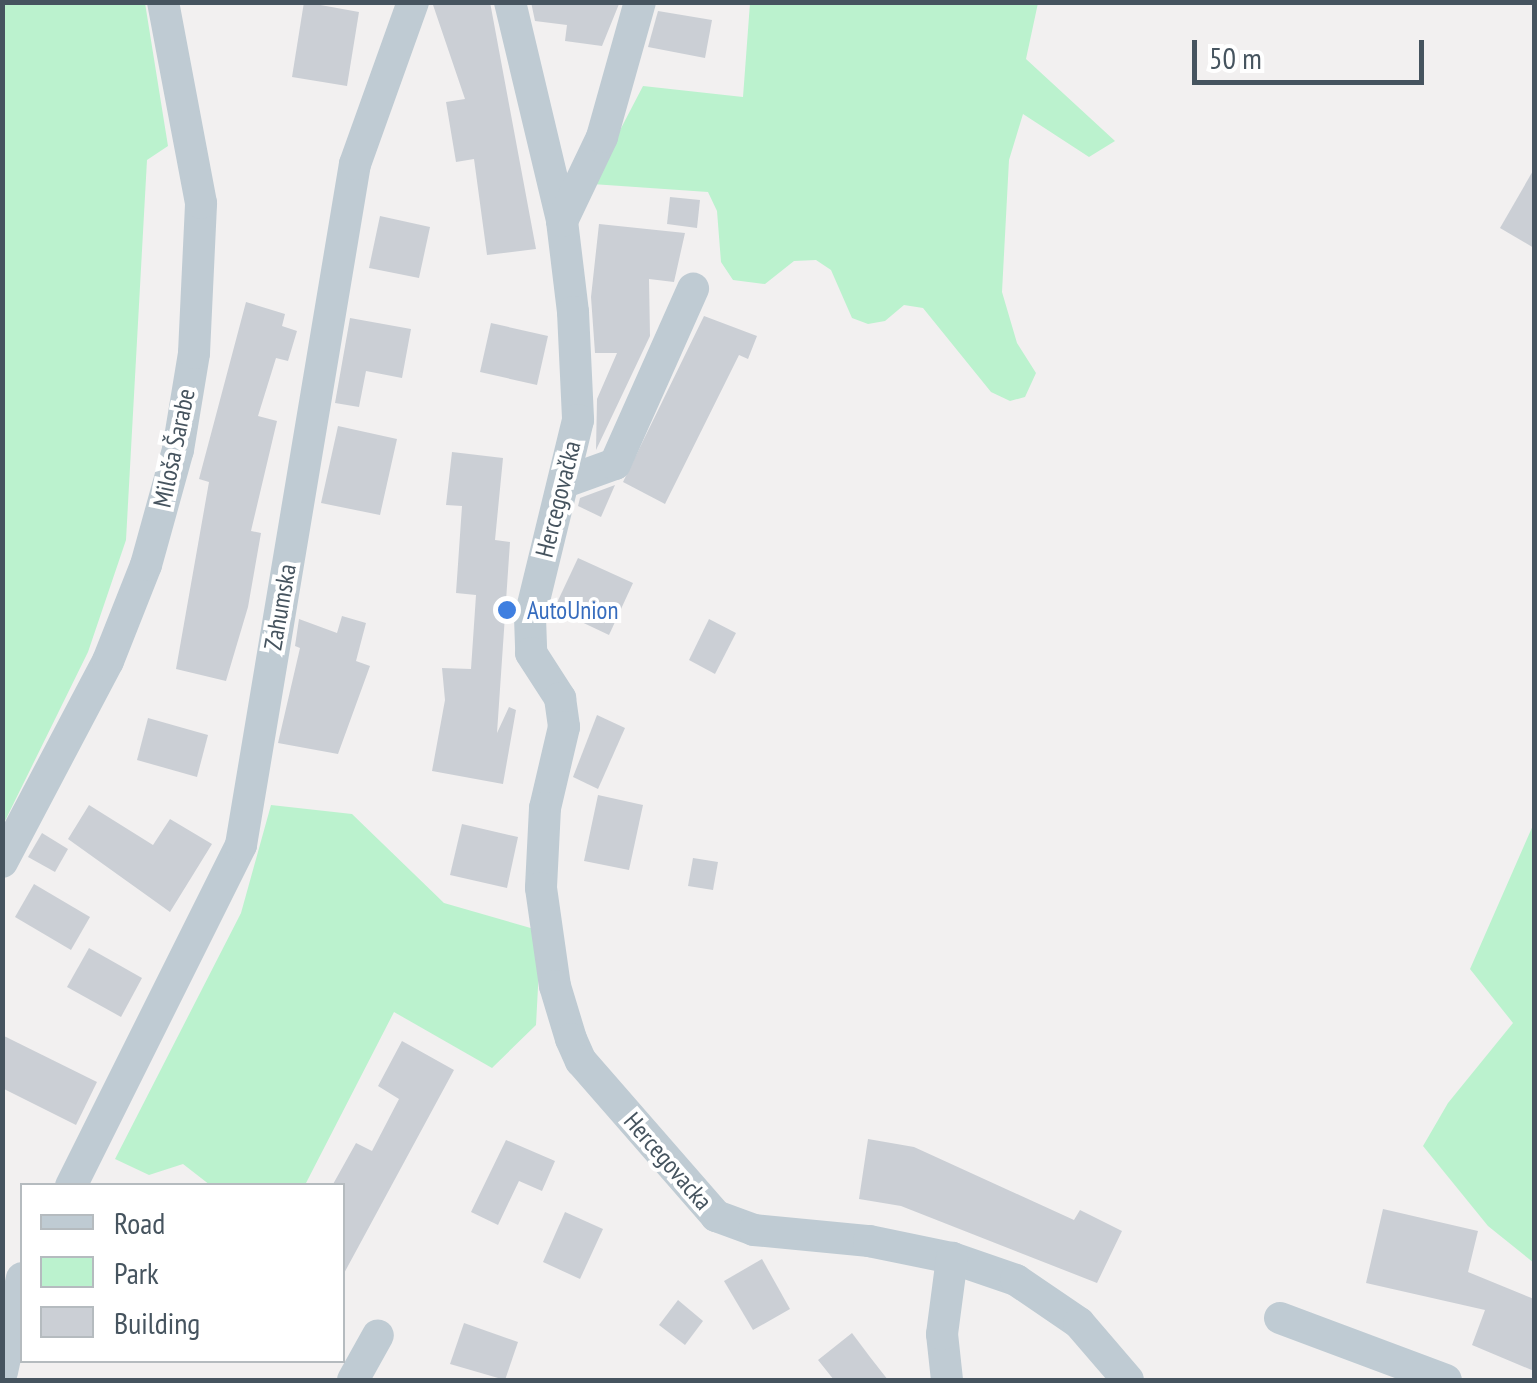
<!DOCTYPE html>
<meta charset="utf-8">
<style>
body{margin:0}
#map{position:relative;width:1537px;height:1383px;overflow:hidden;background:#f2f0f0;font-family:"PT Sans Narrow",sans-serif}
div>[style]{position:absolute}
.green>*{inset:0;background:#bbf2ce}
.building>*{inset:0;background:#cbcfd5}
.minor>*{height:32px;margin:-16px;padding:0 16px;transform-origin:16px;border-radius:16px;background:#bfcbd3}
.dots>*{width:28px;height:28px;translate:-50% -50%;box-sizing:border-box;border:5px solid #fff;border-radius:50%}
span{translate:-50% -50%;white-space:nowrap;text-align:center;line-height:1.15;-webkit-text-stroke:8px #fff;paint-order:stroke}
.street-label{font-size:25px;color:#46545f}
.shop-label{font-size:25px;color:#366cbe}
.left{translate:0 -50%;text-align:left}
.frame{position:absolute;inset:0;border:5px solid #46545f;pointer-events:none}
.legend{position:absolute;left:20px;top:1183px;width:325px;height:180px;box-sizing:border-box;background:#fff;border:2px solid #b5bbbf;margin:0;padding:12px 18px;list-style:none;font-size:30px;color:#46545f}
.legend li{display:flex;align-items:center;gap:20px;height:50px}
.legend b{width:50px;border:2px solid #b5bbbf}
.scale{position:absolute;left:1192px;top:40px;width:232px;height:45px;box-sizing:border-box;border:5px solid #46545f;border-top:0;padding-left:12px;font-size:30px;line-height:35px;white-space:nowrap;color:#46545f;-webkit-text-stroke:8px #fff;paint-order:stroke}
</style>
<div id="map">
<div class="green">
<div style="clip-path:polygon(3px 2px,145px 3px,168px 146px,147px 160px,126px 540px,88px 652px,3px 825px)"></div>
<div style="clip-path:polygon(750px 3px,1038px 3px,1026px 59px,1115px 141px,1089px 157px,1023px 114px,1009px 160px,1002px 292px,1017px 343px,1036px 373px,1025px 397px,1010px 401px,991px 392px,923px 308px,904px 305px,885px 321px,868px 324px,852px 318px,831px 270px,816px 260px,794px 261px,765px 284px,733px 280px,721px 262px,717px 211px,708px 192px,592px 184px,643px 86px,743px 97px)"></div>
<div style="clip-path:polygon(271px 805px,352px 814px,444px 903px,541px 931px,536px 1025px,492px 1068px,394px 1012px,305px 1185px,210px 1185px,183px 1164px,149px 1175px,115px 1159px,241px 913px)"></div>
<div style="clip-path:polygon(1534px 823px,1534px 1263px,1488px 1226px,1423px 1146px,1448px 1103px,1513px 1023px,1470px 969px)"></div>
</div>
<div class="building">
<div style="clip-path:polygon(304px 2px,359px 12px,347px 86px,292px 77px)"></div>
<div style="clip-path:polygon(432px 2px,490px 2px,536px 249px,487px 255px,474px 159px,456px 162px,446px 102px,465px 99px)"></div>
<div style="clip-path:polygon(531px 2px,613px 2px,619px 4px,602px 46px,565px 41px,567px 25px,535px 21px)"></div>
<div style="clip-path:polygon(658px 11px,712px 20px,705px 58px,648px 47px)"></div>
<div style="clip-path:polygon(1534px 169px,1534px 248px,1500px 228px)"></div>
<div style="clip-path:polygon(670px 197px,700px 200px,697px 228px,667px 224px)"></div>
<div style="clip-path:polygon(380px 216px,430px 227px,419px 278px,369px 268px)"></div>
<div style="clip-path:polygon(599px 224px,685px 233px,674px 282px,649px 279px,650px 336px,596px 450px,597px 399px,617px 353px,595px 353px,591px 297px)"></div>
<div style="clip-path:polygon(246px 302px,285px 314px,282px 326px,297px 331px,288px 361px,276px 358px,258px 416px,277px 421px,251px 531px,261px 533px,248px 607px,226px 681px,176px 669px,209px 482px,199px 479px)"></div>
<div style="clip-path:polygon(704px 316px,757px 336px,748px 359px,739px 355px,665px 504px,623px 482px)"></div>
<div style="clip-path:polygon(350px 318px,411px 329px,402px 378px,366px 371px,359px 407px,335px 403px)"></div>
<div style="clip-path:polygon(491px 323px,548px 336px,537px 385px,480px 372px)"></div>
<div style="clip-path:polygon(338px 426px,397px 439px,380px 515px,321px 503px)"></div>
<div style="clip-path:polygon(452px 452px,503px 458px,495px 540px,510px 542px,497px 733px,509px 707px,516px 710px,503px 784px,432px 771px,445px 700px,442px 668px,471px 669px,476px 595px,456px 593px,462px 506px,446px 505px)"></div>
<div style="clip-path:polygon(615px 485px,601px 517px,578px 506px,580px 498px)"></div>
<div style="clip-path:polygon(578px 558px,633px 583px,609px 635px,554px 609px)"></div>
<div style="clip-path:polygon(342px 616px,366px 623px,356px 661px,370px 666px,338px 754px,278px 743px,300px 648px,295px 646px,299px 619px,337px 633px)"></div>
<div style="clip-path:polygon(709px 619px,736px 633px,715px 674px,689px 660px)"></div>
<div style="clip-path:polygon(597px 715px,625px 728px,598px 789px,573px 777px)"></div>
<div style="clip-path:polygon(148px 718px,208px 735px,197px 777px,137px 760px)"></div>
<div style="clip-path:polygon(598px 795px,643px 805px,629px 870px,584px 861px)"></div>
<div style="clip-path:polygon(89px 805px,153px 845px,170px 819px,212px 844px,170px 912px,68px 839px)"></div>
<div style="clip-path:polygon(462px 824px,518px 837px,507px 888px,450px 875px)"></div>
<div style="clip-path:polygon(42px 833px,68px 849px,55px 872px,28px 857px)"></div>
<div style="clip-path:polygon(693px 858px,718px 862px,713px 890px,688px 886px)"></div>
<div style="clip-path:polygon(34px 884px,90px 917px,71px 950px,15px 917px)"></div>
<div style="clip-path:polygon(89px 948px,142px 978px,121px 1017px,67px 987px)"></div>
<div style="clip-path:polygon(2px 1035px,97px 1082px,76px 1125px,2px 1088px)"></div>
<div style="clip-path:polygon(402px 1041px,454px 1070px,342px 1277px,342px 1186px,332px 1186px,356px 1143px,372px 1151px,399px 1099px,378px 1086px)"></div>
<div style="clip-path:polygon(868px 1139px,914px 1147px,1074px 1220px,1080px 1210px,1122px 1231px,1097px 1283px,901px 1206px,859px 1199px)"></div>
<div style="clip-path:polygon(506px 1140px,555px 1161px,542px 1191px,519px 1181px,498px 1225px,471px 1212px)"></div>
<div style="clip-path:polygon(1383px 1209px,1478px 1231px,1468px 1272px,1534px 1299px,1534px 1371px,1472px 1345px,1485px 1310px,1366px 1283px)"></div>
<div style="clip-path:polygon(565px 1212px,603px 1229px,580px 1279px,543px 1262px)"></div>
<div style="clip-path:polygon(762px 1259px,790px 1309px,753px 1330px,724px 1281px)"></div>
<div style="clip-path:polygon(678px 1300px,703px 1321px,685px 1345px,659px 1325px)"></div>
<div style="clip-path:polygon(464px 1323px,518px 1342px,505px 1380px,450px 1364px)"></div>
<div style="clip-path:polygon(852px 1333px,870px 1357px,888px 1380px,834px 1380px,818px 1360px)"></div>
</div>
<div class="minor">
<div style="left:510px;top:2px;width:225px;rotate:76.6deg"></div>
<div style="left:562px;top:221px;width:92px;rotate:83.1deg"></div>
<div style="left:573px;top:312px;width:108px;rotate:87.3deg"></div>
<div style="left:578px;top:420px;width:203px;rotate:103.7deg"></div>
<div style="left:530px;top:617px;width:36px;rotate:88deg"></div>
<div style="left:531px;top:653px;width:54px;rotate:57.2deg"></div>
<div style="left:560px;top:698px;width:29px;rotate:82deg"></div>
<div style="left:564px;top:727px;width:83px;rotate:103.2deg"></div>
<div style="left:545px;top:808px;width:80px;rotate:92.9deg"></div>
<div style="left:541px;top:888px;width:99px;rotate:81.9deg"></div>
<div style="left:555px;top:986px;width:55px;rotate:73.2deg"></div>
<div style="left:571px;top:1039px;width:24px;rotate:66deg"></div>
<div style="left:581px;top:1061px;width:206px;rotate:48.9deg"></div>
<div style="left:716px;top:1216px;width:40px;rotate:20.2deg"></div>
<div style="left:754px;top:1230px;width:116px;rotate:5.5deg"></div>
<div style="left:869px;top:1241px;width:85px;rotate:11.6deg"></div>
<div style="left:952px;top:1258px;width:68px;rotate:19deg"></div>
<div style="left:1016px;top:1280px;width:76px;rotate:34.3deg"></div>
<div style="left:1079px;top:1323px;width:75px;rotate:49.3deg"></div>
<div style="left:562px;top:221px;width:93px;rotate:-64.5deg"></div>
<div style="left:602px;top:137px;width:140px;rotate:-74.3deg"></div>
<div style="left:565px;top:482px;width:53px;rotate:-19.8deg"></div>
<div style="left:615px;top:464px;width:192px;rotate:-66deg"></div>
<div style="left:2px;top:862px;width:227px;rotate:-62.2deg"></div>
<div style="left:108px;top:661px;width:103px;rotate:-68.4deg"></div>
<div style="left:146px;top:565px;width:119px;rotate:-74.5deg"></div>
<div style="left:178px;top:450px;width:98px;rotate:-80.6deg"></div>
<div style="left:194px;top:353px;width:150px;rotate:-87.3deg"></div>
<div style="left:201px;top:203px;width:205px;rotate:-100.7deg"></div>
<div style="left:71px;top:1186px;width:381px;rotate:-63.5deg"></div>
<div style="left:241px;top:845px;width:690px;rotate:-80.5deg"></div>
<div style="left:355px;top:164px;width:172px;rotate:-70.3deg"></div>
<div style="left:1280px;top:1318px;width:177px;rotate:20.5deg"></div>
<div style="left:2px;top:1372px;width:96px;rotate:-78deg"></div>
<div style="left:353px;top:1380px;width:51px;rotate:-60.9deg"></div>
<div style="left:947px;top:1380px;width:46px;rotate:-96.2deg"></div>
<div style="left:942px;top:1334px;width:77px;rotate:-82.5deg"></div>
</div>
<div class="dots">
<div style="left:507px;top:610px;background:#3f7fe0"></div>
</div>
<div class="street-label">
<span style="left:174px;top:448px;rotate:-78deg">Miloša Šarabe</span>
<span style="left:558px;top:499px;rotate:-76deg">Hercegovačka</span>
<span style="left:280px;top:607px;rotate:-80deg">Zahumska</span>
<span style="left:668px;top:1161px;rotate:49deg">Hercegovacka</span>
</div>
<div class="shop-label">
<span class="left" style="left:527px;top:610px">AutoUnion</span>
</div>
<div class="frame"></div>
<ul class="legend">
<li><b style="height:12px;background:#bfcbd3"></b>Road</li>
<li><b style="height:28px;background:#bbf2ce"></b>Park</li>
<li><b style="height:28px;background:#cbcfd5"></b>Building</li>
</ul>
<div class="scale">50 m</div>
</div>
